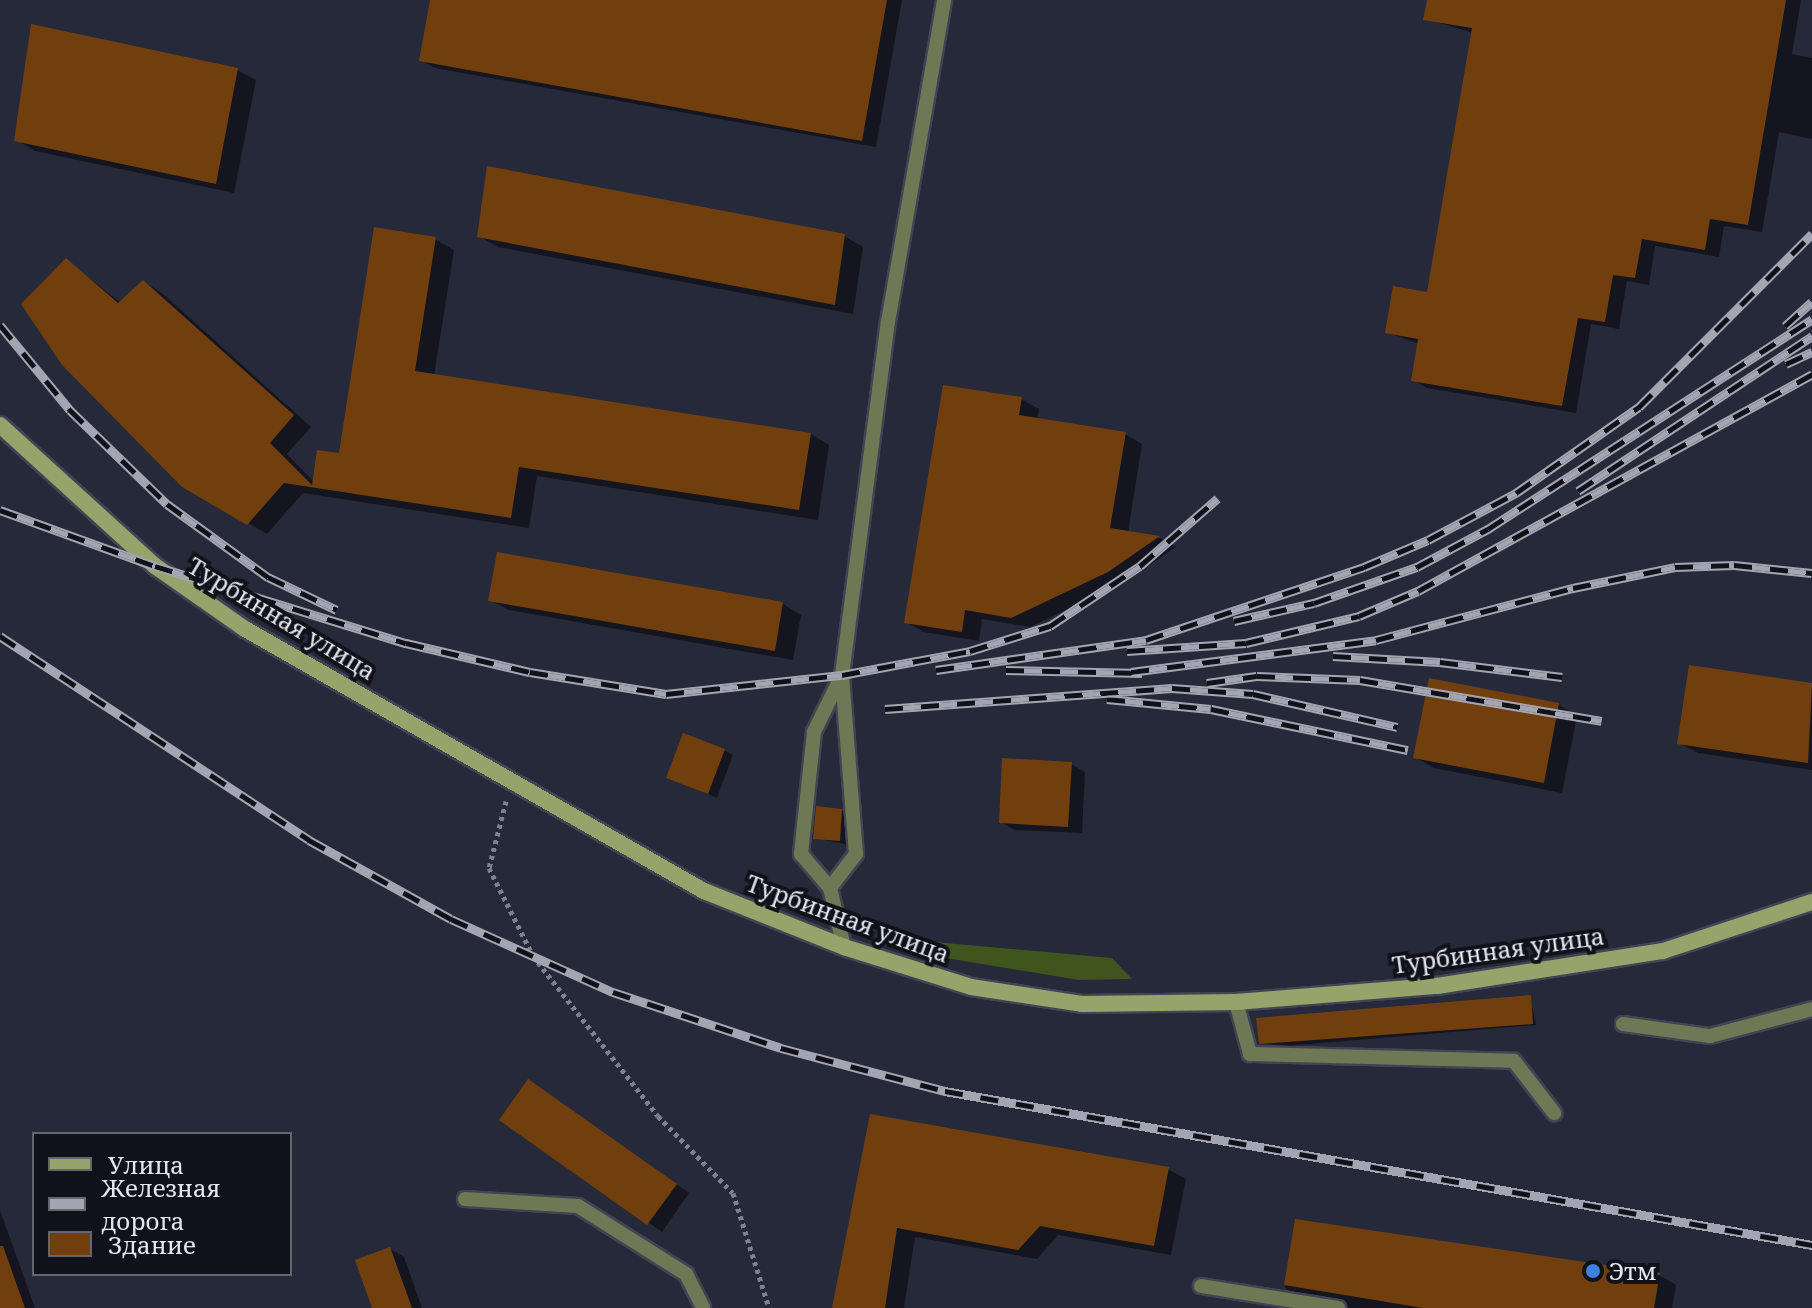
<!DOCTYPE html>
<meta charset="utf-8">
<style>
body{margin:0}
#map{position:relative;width:1812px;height:1308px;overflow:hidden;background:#262939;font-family:"Noto Serif",serif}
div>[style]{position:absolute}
.green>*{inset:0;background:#40541e}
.shadow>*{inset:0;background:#0007}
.building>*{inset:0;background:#713f0e}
.path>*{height:5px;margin-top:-2.5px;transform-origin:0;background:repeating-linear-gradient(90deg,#7e818e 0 4px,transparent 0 8px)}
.roads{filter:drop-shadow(2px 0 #414453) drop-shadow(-2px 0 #414453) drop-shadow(0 2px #414453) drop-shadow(0 -2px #414453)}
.lane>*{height:14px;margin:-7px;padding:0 7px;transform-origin:7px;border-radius:7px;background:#6f7855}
.secondary>*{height:16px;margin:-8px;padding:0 8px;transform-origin:8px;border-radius:8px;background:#96a46c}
.rail>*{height:9px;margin-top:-4.5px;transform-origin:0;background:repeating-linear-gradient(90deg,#111219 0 18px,#a3a6b2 0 36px);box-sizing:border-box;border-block:2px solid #a3a6b2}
.dots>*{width:22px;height:22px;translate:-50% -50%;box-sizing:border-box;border:4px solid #111219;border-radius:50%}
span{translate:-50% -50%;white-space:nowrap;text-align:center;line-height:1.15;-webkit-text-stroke:8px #111219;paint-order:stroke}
.street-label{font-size:24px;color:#e4e7f1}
.poi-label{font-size:24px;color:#e4e7f1}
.left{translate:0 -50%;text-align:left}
.legend{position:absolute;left:32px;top:1132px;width:260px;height:144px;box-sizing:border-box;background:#111219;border:2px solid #65676f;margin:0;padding:10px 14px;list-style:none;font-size:24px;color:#e4e7f1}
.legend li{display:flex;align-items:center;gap:16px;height:40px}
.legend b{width:40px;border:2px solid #65676f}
</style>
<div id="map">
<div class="green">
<div style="clip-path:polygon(923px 941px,1112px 958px,1132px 979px,1079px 980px,940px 957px)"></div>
</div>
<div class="shadow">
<div style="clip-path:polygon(432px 0,902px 0,876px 147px,435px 68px,421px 60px)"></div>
<div style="clip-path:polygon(1429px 0,1801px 0,1792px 54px,1812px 58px,1812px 139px,1779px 132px,1762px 232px,1724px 226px,1719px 257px,1655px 246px,1649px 285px,1627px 281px,1619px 329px,1591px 324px,1576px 413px,1427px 388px,1413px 380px,1419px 344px,1387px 332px,1429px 294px,1473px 33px,1426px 19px)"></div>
<div style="clip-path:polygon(237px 70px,256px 80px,234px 193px,35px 151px,17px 140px)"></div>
<div style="clip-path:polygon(479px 236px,844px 236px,863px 247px,853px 314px,498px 247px)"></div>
<div style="clip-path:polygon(435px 239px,454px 250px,434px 376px,811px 434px,829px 445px,818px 520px,537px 476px,529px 528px,303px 493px,267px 534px,183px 485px,66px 260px,121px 303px,144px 282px,162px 293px,311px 427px,287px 454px,314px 482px,341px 455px)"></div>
<div style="clip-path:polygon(1021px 399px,1039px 409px,1037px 420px,1125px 434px,1142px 444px,1128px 533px,1160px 538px,1176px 547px,1126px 581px,1030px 627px,982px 619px,979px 641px,924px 632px,906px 622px)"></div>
<div style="clip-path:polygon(498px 554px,783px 604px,801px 615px,793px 660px,509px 610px,490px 600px)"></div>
<div style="clip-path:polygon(1690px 667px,1812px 685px,1812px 770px,1698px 753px,1679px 743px)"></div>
<div style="clip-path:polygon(1430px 680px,1559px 705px,1577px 716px,1562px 793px,1434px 768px,1415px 757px)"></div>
<div style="clip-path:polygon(724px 750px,733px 755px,717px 798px,669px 777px)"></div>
<div style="clip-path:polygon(1071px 764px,1085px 772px,1082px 833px,1015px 830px,1001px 822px)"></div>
<div style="clip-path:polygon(842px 811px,851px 816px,849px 845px,815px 838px)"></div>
<div style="clip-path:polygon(1530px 997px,1536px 1025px,1286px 1046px,1260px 1043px)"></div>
<div style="clip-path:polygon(529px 1081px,689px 1193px,662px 1232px,502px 1120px)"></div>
<div style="clip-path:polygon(871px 1116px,1168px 1169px,1186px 1179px,1171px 1255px,1058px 1235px,1037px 1259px,915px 1237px,904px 1308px,835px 1308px)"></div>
<div style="clip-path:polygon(0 1210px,35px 1308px,0 1308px)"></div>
<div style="clip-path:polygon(1296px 1221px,1659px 1275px,1676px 1285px,1672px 1308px,1349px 1308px,1303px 1298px,1285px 1288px)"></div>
<div style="clip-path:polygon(390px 1249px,404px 1257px,422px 1308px,375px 1308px)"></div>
</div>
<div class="building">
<div style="clip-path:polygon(430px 0,887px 0,862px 141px,419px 61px)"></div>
<div style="clip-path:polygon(1427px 0,1786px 0,1748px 225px,1710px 219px,1705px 250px,1642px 239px,1635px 278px,1613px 275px,1605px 322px,1578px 318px,1562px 406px,1411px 381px,1418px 339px,1385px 333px,1393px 286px,1427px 292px,1472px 28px,1423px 20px)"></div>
<div style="clip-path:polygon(31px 24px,238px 68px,216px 184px,14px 141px)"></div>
<div style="clip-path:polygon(487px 166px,845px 234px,835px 305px,477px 237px)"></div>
<div style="clip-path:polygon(374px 227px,436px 237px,415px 371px,811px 433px,799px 510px,519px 467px,511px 518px,284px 483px,247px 525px,182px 487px,62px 365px,21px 304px,66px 258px,118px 303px,143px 280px,294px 415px,270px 443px,312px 485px,317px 450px,339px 453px)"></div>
<div style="clip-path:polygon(943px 385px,1022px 397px,1019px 415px,1126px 432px,1110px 528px,1160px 536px,1108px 572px,1011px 618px,965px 610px,962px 632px,904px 623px)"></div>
<div style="clip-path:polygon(497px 552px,783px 602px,775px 651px,488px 601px)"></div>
<div style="clip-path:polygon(1689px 665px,1812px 683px,1808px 763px,1677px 744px)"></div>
<div style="clip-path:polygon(1429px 678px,1559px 703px,1544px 783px,1413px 758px)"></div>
<div style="clip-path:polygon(683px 733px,725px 749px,708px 794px,666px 778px)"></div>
<div style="clip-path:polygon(1002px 758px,1072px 762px,1068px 827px,999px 823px)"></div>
<div style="clip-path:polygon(816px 806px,842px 809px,840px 841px,813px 839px)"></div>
<div style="clip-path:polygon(1531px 995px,1533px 1024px,1259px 1044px,1256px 1018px)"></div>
<div style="clip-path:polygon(528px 1079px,677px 1184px,647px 1225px,499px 1120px)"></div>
<div style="clip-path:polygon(870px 1114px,1169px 1167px,1154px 1246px,1040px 1226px,1018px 1250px,897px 1228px,885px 1308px,832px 1308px)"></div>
<div style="clip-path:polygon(1295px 1219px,1660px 1273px,1654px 1308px,1423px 1308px,1284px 1285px)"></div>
<div style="clip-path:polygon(0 1246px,3px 1246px,25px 1308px,0 1308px)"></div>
<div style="clip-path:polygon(390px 1247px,412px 1308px,372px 1308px,355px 1260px)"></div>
</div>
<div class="path">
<div style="left:506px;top:801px;width:69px;rotate:104.2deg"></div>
<div style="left:489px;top:868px;width:98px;rotate:63.4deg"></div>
<div style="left:533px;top:956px;width:203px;rotate:52deg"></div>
<div style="left:658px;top:1116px;width:107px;rotate:45.8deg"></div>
<div style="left:733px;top:1193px;width:121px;rotate:72.6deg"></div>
</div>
<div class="roads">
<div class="lane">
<div style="left:842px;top:675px;width:64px;rotate:116.2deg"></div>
<div style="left:814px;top:732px;width:123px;rotate:96.1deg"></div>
<div style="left:801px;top:854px;width:45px;rotate:49.5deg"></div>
<div style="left:830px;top:888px;width:61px;rotate:76.7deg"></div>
<div style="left:830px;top:888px;width:43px;rotate:-52.6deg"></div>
<div style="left:856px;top:854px;width:180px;rotate:-94.5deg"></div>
<div style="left:842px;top:675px;width:356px;rotate:-82.6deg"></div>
<div style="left:888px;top:322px;width:327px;rotate:-80.1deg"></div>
<div style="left:1236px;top:1002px;width:54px;rotate:74.9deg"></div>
<div style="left:1250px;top:1054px;width:264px;rotate:1.5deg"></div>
<div style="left:1514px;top:1061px;width:66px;rotate:52.4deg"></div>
<div style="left:1623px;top:1024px;width:88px;rotate:7.9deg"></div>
<div style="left:1710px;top:1036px;width:106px;rotate:-14.8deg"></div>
<div style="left:465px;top:1199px;width:113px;rotate:3.5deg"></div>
<div style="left:578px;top:1206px;width:128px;rotate:32.2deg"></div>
<div style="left:686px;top:1274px;width:38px;rotate:63deg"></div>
<div style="left:1201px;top:1286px;width:139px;rotate:9.1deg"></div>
</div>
<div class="secondary">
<div style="left:0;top:425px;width:210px;rotate:42.3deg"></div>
<div style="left:155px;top:566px;width:110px;rotate:35deg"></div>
<div style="left:245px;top:629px;width:529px;rotate:29.72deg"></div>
<div style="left:704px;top:891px;width:151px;rotate:21.8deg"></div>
<div style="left:844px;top:947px;width:133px;rotate:17.5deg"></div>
<div style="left:971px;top:987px;width:112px;rotate:8.7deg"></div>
<div style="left:1082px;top:1004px;width:154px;rotate:-0.7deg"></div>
<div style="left:1236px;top:1002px;width:202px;rotate:-4.6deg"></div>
<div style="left:1437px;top:986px;width:229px;rotate:-8.8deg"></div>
<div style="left:1663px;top:951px;width:157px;rotate:-18.2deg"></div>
</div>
</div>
<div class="rail">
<div style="left:0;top:325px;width:110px;rotate:50.5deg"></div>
<div style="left:70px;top:410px;width:135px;rotate:44.1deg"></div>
<div style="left:167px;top:504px;width:125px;rotate:35.9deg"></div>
<div style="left:268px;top:577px;width:76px;rotate:25.6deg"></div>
<div style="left:1785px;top:326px;width:36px;rotate:-42deg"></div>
<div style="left:1786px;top:364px;width:29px;rotate:-25deg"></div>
<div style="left:1578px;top:491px;width:281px;rotate:-33.5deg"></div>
<div style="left:0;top:510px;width:165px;rotate:19.9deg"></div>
<div style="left:155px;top:566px;width:263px;rotate:17.1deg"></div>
<div style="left:406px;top:643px;width:127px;rotate:13.2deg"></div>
<div style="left:530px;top:672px;width:138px;rotate:9.2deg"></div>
<div style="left:666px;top:694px;width:177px;rotate:-6.2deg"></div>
<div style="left:842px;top:675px;width:130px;rotate:-10.6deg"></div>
<div style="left:970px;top:651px;width:84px;rotate:-17.4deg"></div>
<div style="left:1050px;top:626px;width:108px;rotate:-33.7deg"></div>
<div style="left:1140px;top:566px;width:103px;rotate:-41.1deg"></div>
<div style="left:1234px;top:621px;width:82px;rotate:-12.7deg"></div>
<div style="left:1314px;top:603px;width:109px;rotate:-19.3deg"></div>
<div style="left:1417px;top:567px;width:81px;rotate:-28.2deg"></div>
<div style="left:1488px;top:529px;width:386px;rotate:-32.9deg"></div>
<div style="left:0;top:636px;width:370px;rotate:33.4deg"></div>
<div style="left:309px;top:840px;width:162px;rotate:29.1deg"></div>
<div style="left:451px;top:919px;width:178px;rotate:24.3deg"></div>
<div style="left:613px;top:992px;width:177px;rotate:18.4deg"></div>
<div style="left:781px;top:1048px;width:170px;rotate:14.7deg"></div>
<div style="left:945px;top:1091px;width:881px;rotate:10.07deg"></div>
<div style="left:1127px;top:651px;width:119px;rotate:-3.8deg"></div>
<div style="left:1246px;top:643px;width:116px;rotate:-13.4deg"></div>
<div style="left:1359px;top:616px;width:64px;rotate:-23deg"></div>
<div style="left:1418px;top:591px;width:450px;rotate:-28.8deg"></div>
<div style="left:1333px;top:656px;width:107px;rotate:3.2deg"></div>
<div style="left:1440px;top:662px;width:123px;rotate:7deg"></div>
<div style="left:936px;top:670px;width:212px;rotate:-8.1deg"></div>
<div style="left:1146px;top:640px;width:230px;rotate:-18.5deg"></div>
<div style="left:1364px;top:567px;width:69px;rotate:-22.9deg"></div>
<div style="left:1428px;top:540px;width:100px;rotate:-28.1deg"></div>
<div style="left:1516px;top:493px;width:150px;rotate:-35deg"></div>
<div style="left:1639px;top:407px;width:245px;rotate:-45deg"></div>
<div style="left:1006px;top:670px;width:136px;rotate:1.3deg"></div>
<div style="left:1131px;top:672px;width:247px;rotate:-7.4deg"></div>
<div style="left:1376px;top:640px;width:204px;rotate:-14.8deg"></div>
<div style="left:1573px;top:588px;width:104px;rotate:-11.6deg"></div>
<div style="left:1675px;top:567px;width:59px;rotate:-1.9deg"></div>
<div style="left:1734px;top:565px;width:78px;rotate:5.9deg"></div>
<div style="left:1207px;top:683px;width:50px;rotate:-8deg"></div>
<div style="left:1257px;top:676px;width:103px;rotate:2.2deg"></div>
<div style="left:1360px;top:680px;width:245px;rotate:9.6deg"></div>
<div style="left:1107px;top:699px;width:104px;rotate:5.5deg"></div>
<div style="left:1211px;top:709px;width:201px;rotate:11.8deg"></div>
<div style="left:885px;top:709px;width:288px;rotate:-4.2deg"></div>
<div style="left:1172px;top:688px;width:81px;rotate:4.2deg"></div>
<div style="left:1253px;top:694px;width:148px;rotate:12.9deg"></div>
</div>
<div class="dots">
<div style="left:1593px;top:1271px;background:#3f7fe0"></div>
</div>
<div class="street-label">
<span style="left:282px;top:618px;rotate:31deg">Турбинная улица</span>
<span style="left:848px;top:918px;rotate:20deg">Турбинная улица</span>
<span style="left:1498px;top:950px;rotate:-8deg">Турбинная улица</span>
</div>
<div class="poi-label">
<span class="left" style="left:1609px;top:1271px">Этм</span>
</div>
<ul class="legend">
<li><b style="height:10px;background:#96a46c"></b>Улица</li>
<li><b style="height:10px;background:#a3a6b2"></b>Железная дорога</li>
<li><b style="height:22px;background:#713f0e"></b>Здание</li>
</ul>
</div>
